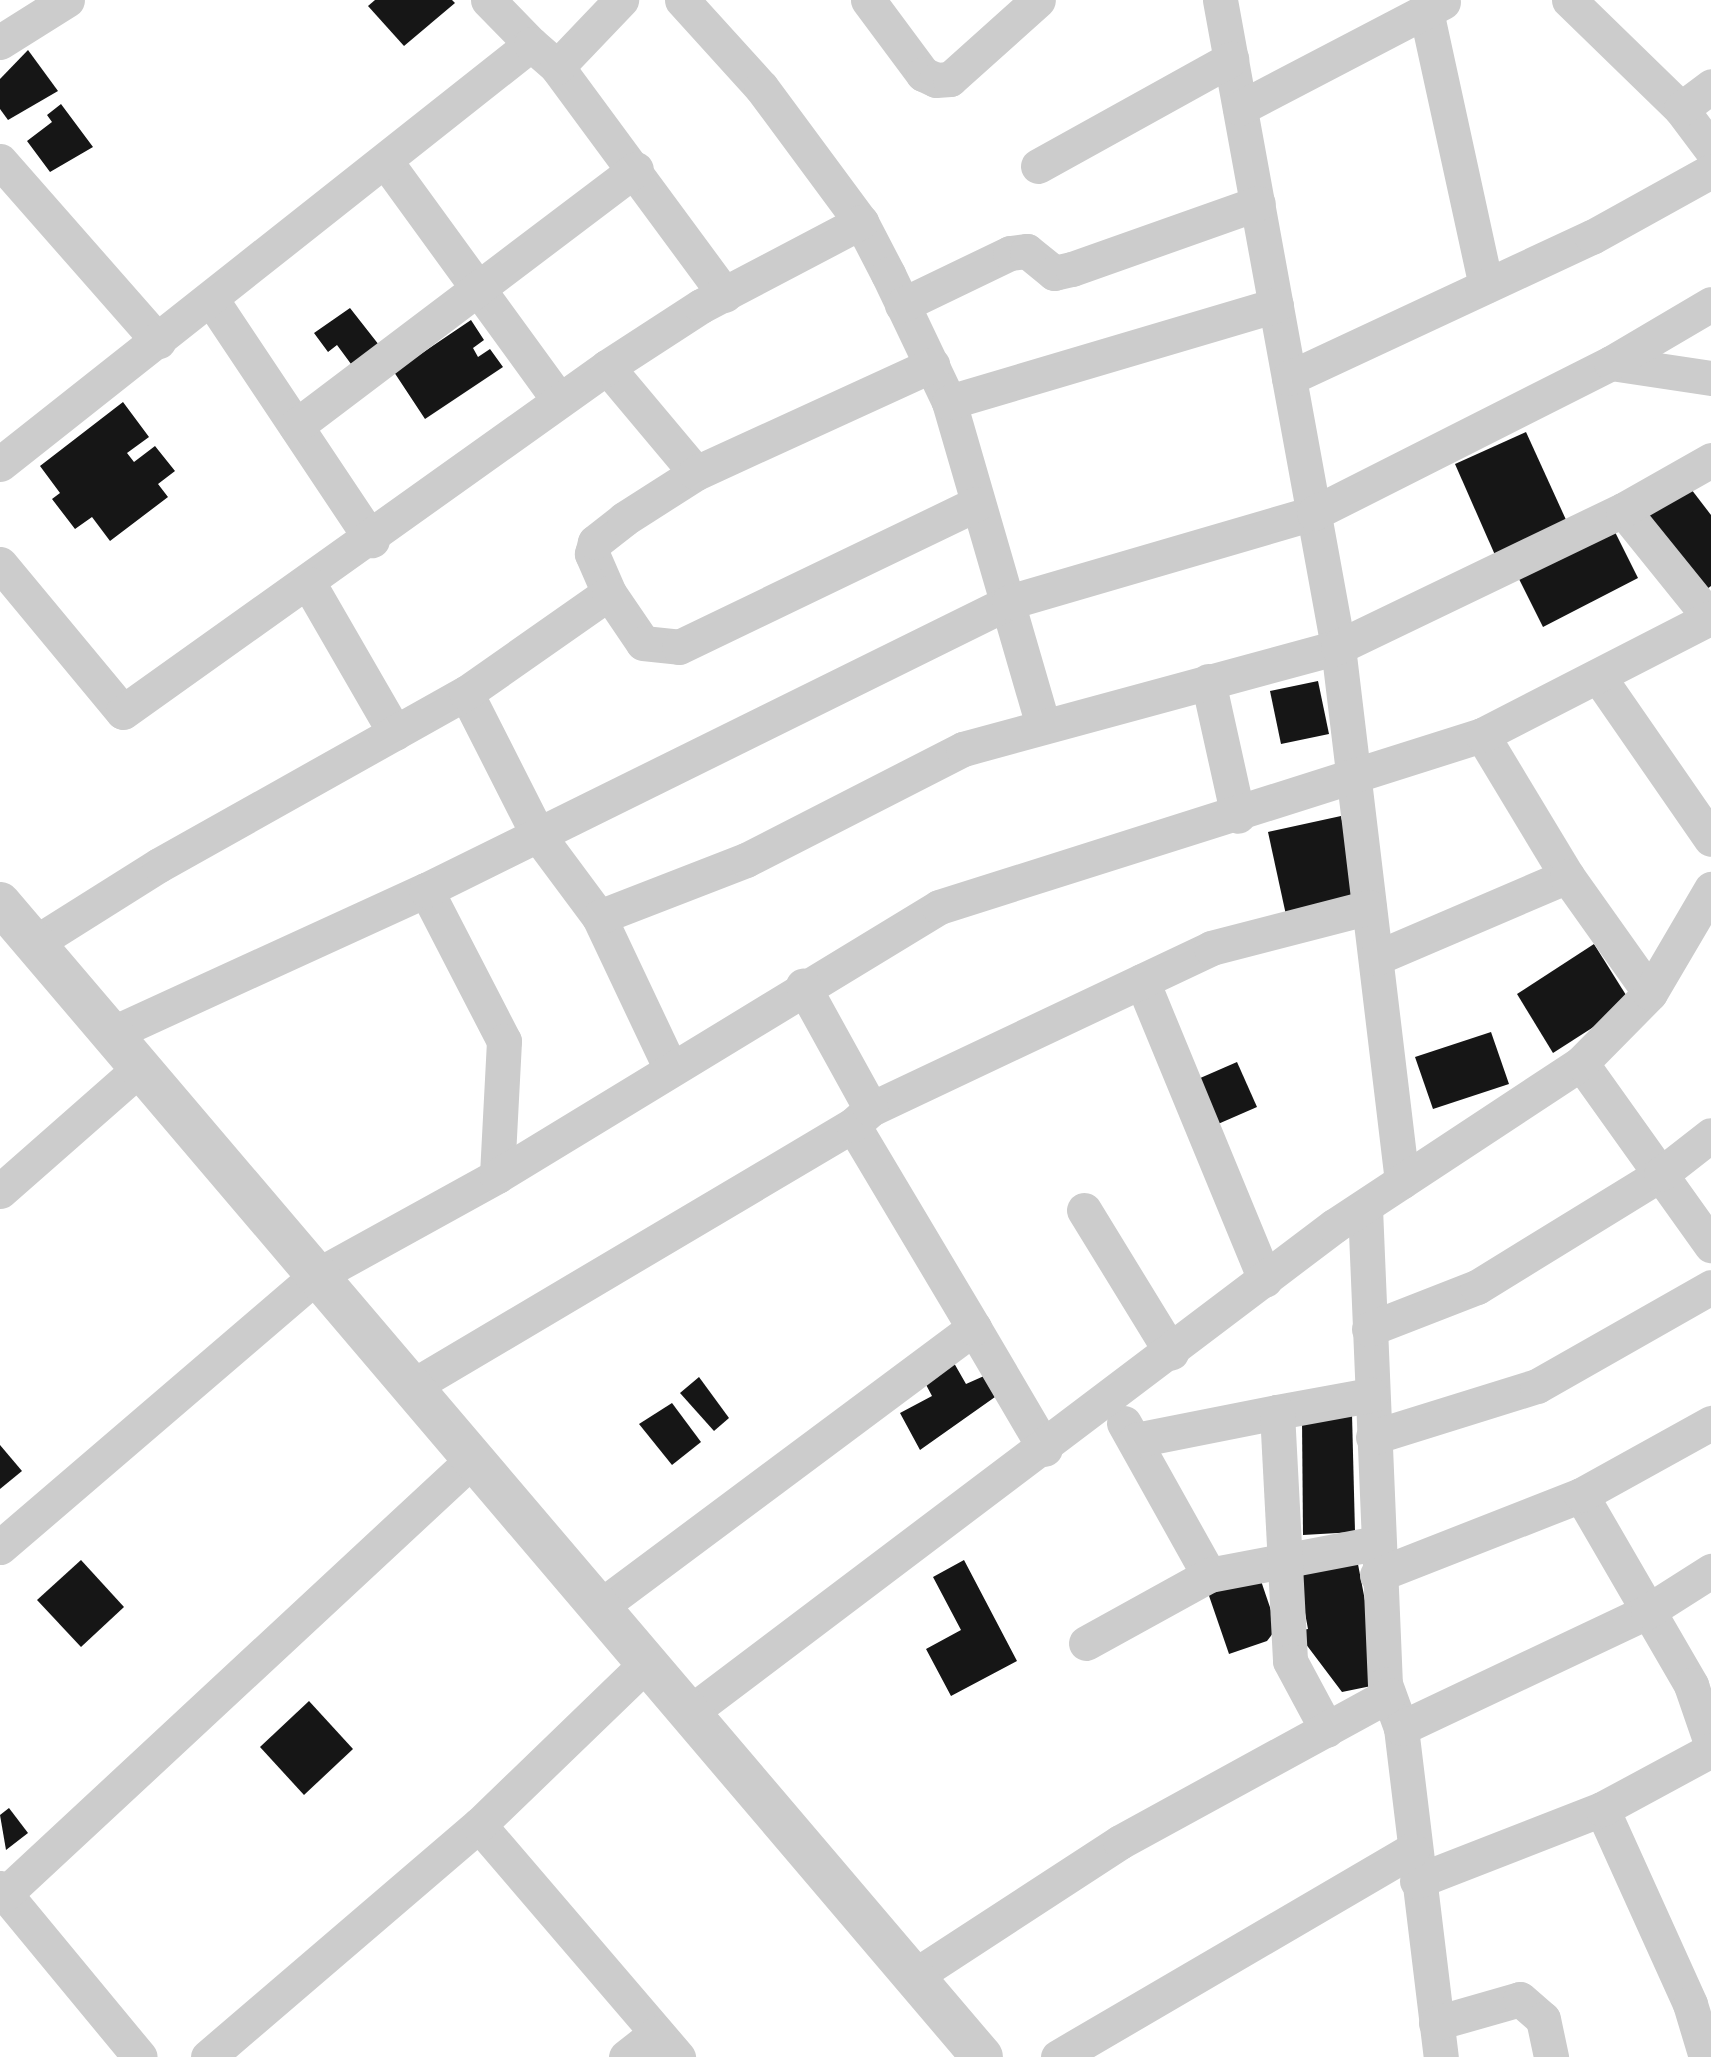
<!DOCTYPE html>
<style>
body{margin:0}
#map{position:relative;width:1711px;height:2057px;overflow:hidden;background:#fff;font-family:"IBM Plex Sans",sans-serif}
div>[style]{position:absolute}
.building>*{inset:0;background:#161616}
.minor>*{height:35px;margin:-17.5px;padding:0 17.5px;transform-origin:17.5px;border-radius:17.5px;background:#ccc}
.tertiary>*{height:42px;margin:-21px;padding:0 21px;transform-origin:21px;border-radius:21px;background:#ccc}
span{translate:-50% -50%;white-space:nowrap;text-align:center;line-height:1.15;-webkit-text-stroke:10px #fff;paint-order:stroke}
</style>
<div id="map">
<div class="building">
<div style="clip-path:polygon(375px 0,452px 0,455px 3px,404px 46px,368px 6px)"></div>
<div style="clip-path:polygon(28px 50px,58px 91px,8px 120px,0 109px,0 79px)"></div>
<div style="clip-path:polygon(61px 104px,93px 147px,50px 172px,27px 141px,52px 122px,47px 115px)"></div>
<div style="clip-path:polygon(350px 308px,379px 345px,351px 364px,337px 345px,328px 352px,314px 333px)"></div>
<div style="clip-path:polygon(471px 320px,484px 340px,473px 348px,478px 357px,490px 349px,503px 367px,425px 419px,394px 372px)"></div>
<div style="clip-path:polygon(123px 402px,149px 437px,127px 453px,134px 462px,155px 446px,175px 471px,158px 484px,168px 497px,110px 541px,92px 517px,75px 529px,52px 499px,60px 493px,40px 466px)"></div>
<div style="clip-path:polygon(1526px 432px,1567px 522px,1495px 555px,1455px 464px)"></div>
<div style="clip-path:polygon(1688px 485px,1711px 515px,1711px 586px,1695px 598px,1638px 523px)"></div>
<div style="clip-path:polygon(1613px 528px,1638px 578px,1543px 627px,1518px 577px)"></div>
<div style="clip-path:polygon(1318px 681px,1329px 734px,1281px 744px,1270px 691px)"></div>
<div style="clip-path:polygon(1341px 816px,1359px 900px,1286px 915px,1268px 832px)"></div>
<div style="clip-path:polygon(1594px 944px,1631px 1003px,1553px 1053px,1517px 994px)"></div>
<div style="clip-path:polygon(1491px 1032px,1509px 1084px,1433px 1109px,1415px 1057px)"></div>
<div style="clip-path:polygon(1237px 1062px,1257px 1107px,1218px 1124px,1198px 1079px)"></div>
<div style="clip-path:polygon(954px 1363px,966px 1384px,984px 1376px,995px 1397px,920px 1450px,900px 1413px,932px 1396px,923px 1379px)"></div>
<div style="clip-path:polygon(699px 1377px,729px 1418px,714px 1431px,680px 1393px)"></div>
<div style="clip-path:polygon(672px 1403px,701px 1442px,672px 1465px,639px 1424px)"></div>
<div style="clip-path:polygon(1352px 1414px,1355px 1532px,1303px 1535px,1302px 1419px)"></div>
<div style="clip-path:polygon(0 1445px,22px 1471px,0 1489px)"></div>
<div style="clip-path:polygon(1357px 1559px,1381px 1684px,1342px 1692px,1296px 1631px,1308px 1629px,1297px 1570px)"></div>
<div style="clip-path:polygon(81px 1560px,124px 1607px,81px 1647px,37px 1600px)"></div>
<div style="clip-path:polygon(964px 1560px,1017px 1661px,951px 1696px,926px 1649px,961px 1630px,933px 1577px)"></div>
<div style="clip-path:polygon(1258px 1572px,1277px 1628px,1267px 1641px,1229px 1654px,1207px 1590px)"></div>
<div style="clip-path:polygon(309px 1701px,353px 1749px,304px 1795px,260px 1747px)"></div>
<div style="clip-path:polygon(9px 1808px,28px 1833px,6px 1850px,0 1815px)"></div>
</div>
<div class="minor">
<div style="left:488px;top:0;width:62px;rotate:45.7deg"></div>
<div style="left:682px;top:0;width:118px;rotate:47.8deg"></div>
<div style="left:761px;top:87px;width:168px;rotate:53.5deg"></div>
<div style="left:861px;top:222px;width:59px;rotate:62.6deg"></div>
<div style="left:888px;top:274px;width:142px;rotate:64.5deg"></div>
<div style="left:949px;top:402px;width:334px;rotate:73.8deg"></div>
<div style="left:868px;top:0;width:92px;rotate:53.4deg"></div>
<div style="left:923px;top:74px;width:14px;rotate:25deg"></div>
<div style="left:936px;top:80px;width:14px;rotate:-4deg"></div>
<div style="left:950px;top:79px;width:118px;rotate:-41.9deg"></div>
<div style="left:1220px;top:0;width:658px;rotate:79.66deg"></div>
<div style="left:1338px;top:647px;width:538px;rotate:83.17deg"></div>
<div style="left:1569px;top:0;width:156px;rotate:44.2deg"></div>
<div style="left:1681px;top:109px;width:50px;rotate:53.1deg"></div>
<div style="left:1426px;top:11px;width:281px;rotate:77.7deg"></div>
<div style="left:0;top:42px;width:79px;rotate:-32.1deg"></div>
<div style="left:557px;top:67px;width:283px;rotate:53.6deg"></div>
<div style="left:1240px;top:108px;width:229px;rotate:-27.6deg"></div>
<div style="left:1681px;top:109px;width:38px;rotate:-37deg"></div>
<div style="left:0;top:161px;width:240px;rotate:48.7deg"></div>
<div style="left:386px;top:162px;width:294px;rotate:54deg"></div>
<div style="left:1038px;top:166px;width:221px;rotate:-29deg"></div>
<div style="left:211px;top:299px;width:290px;rotate:56.3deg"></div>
<div style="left:902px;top:305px;width:120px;rotate:-25.7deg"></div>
<div style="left:1010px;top:253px;width:17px;rotate:-7deg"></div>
<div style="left:1027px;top:251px;width:35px;rotate:39deg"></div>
<div style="left:1054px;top:273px;width:18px;rotate:-13deg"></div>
<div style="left:1072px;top:269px;width:197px;rotate:-19.5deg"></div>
<div style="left:1611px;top:363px;width:101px;rotate:8.5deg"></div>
<div style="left:607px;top:367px;width:138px;rotate:50deg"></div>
<div style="left:1289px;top:378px;width:334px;rotate:-25deg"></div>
<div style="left:1592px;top:237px;width:136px;rotate:-29deg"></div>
<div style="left:949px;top:402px;width:341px;rotate:-16.5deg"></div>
<div style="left:296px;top:426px;width:426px;rotate:-37.1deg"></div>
<div style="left:0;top:464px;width:677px;rotate:-38.34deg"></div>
<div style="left:531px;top:44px;width:35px;rotate:41deg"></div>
<div style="left:557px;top:67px;width:93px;rotate:-46.3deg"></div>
<div style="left:1623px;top:510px;width:140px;rotate:51.1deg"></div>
<div style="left:0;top:564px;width:192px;rotate:50.3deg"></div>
<div style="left:123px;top:712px;width:594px;rotate:-35.48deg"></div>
<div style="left:607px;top:367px;width:112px;rotate:-33deg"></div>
<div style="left:701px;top:306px;width:181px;rotate:-27.7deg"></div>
<div style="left:309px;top:584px;width:172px;rotate:60deg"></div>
<div style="left:609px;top:593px;width:43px;rotate:-113.6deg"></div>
<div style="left:592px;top:554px;width:12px;rotate:-76deg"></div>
<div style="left:595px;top:542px;width:37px;rotate:-38deg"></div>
<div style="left:624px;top:519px;width:85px;rotate:-32.6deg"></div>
<div style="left:696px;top:473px;width:260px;rotate:-24.6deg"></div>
<div style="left:1598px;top:676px;width:198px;rotate:55.3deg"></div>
<div style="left:1208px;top:681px;width:138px;rotate:77.5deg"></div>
<div style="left:466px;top:693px;width:159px;rotate:63.1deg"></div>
<div style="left:538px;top:835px;width:102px;rotate:53.4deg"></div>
<div style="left:599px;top:917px;width:168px;rotate:64.7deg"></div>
<div style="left:1482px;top:735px;width:165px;rotate:58.9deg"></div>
<div style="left:426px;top:890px;width:170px;rotate:62.7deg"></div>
<div style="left:504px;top:1041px;width:135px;rotate:93deg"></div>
<div style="left:599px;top:917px;width:158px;rotate:-21.2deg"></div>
<div style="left:746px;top:860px;width:244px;rotate:-27.1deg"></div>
<div style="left:963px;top:749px;width:389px;rotate:-15.2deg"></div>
<div style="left:1338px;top:647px;width:316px;rotate:-25.7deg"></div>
<div style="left:1623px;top:510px;width:101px;rotate:-29.6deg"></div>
<div style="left:35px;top:943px;width:146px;rotate:-32.2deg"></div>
<div style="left:159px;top:865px;width:352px;rotate:-29.3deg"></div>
<div style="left:466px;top:693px;width:174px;rotate:-35deg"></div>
<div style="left:609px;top:593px;width:60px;rotate:55.8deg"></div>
<div style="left:643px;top:643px;width:36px;rotate:6deg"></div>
<div style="left:679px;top:647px;width:330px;rotate:-25.7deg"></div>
<div style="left:1376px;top:958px;width:208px;rotate:-23.2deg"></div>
<div style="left:1567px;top:876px;width:143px;rotate:54.6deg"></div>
<div style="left:1142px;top:981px;width:323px;rotate:67.6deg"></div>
<div style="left:111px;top:1034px;width:346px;rotate:-24.6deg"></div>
<div style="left:426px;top:890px;width:650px;rotate:-26.29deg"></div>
<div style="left:1009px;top:602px;width:318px;rotate:-16.3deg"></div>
<div style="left:1314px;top:513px;width:333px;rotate:-26.8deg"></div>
<div style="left:1611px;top:363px;width:116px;rotate:-30.5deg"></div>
<div style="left:1581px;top:1063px;width:224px;rotate:54.5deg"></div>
<div style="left:871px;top:1109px;width:376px;rotate:-25.3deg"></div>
<div style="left:1211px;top:948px;width:163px;rotate:-14.5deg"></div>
<div style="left:0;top:1191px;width:186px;rotate:-41.3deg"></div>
<div style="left:1365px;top:1208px;width:476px;rotate:87.6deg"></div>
<div style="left:1385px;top:1684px;width:47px;rotate:70deg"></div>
<div style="left:1401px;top:1728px;width:331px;rotate:83.1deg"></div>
<div style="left:1084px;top:1210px;width:167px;rotate:58.5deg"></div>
<div style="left:974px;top:1328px;width:140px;rotate:59.6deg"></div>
<div style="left:1369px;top:1329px;width:116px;rotate:-21.3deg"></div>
<div style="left:1477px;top:1287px;width:216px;rotate:-31.6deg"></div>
<div style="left:1661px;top:1174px;width:63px;rotate:-38deg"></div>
<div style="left:411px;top:1387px;width:514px;rotate:-30.66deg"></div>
<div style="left:1277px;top:1412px;width:96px;rotate:-10.3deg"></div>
<div style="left:1124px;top:1423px;width:174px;rotate:60.8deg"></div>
<div style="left:1209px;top:1575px;width:170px;rotate:-10.8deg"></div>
<div style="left:1373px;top:1437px;width:172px;rotate:-17.3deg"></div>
<div style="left:1537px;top:1386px;width:200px;rotate:-29.6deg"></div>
<div style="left:1136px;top:1440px;width:144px;rotate:-11.2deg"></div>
<div style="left:1277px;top:1412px;width:249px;rotate:87deg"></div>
<div style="left:1290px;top:1661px;width:78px;rotate:61.8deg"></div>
<div style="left:1581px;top:1495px;width:220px;rotate:59.9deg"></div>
<div style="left:1691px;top:1685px;width:61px;rotate:71deg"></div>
<div style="left:0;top:1547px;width:416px;rotate:-40.6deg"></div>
<div style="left:316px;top:1276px;width:207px;rotate:-28.9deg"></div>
<div style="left:497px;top:1176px;width:517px;rotate:-31.32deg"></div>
<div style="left:939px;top:907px;width:570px;rotate:-17.58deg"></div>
<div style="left:1482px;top:735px;width:256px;rotate:-27.2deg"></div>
<div style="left:1377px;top:1575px;width:219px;rotate:-21.4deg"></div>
<div style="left:1581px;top:1495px;width:149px;rotate:-29deg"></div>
<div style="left:598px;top:1608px;width:469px;rotate:-36.7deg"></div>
<div style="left:974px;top:1328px;width:236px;rotate:-120.8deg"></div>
<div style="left:853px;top:1125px;width:24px;rotate:-42deg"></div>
<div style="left:871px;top:1109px;width:141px;rotate:-118.9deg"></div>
<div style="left:1086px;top:1643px;width:141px;rotate:-28.9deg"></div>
<div style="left:688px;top:1714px;width:810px;rotate:-37.07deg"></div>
<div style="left:1334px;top:1226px;width:296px;rotate:-33.4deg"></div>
<div style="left:1581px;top:1063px;width:98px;rotate:-45.4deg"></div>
<div style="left:1650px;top:993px;width:121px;rotate:-59.6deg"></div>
<div style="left:1401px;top:1728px;width:273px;rotate:-25.3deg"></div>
<div style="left:1648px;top:1611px;width:75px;rotate:-32.4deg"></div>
<div style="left:1602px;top:1809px;width:214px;rotate:65.7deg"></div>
<div style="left:1690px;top:2004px;width:55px;rotate:73.2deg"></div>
<div style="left:479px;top:1825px;width:306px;rotate:49.4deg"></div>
<div style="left:1417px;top:1881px;width:199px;rotate:-21.3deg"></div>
<div style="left:1602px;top:1809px;width:124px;rotate:-28.4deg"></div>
<div style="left:0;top:1888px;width:219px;rotate:50.4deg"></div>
<div style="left:5px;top:1894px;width:638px;rotate:-42.9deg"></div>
<div style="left:913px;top:1977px;width:247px;rotate:-33.1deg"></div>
<div style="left:1120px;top:1842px;width:306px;rotate:-28.7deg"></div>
<div style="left:1436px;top:2023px;width:87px;rotate:-15.9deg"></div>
<div style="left:1520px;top:1999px;width:30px;rotate:41deg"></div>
<div style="left:1543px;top:2019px;width:39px;rotate:78deg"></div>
<div style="left:208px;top:2057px;width:357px;rotate:-40.6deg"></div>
<div style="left:479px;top:1825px;width:232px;rotate:-44deg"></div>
<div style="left:626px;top:2057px;width:39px;rotate:-38deg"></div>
<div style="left:1058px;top:2057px;width:410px;rotate:-30.3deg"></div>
</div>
<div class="tertiary">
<div style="left:0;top:903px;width:1515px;rotate:49.6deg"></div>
</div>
</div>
